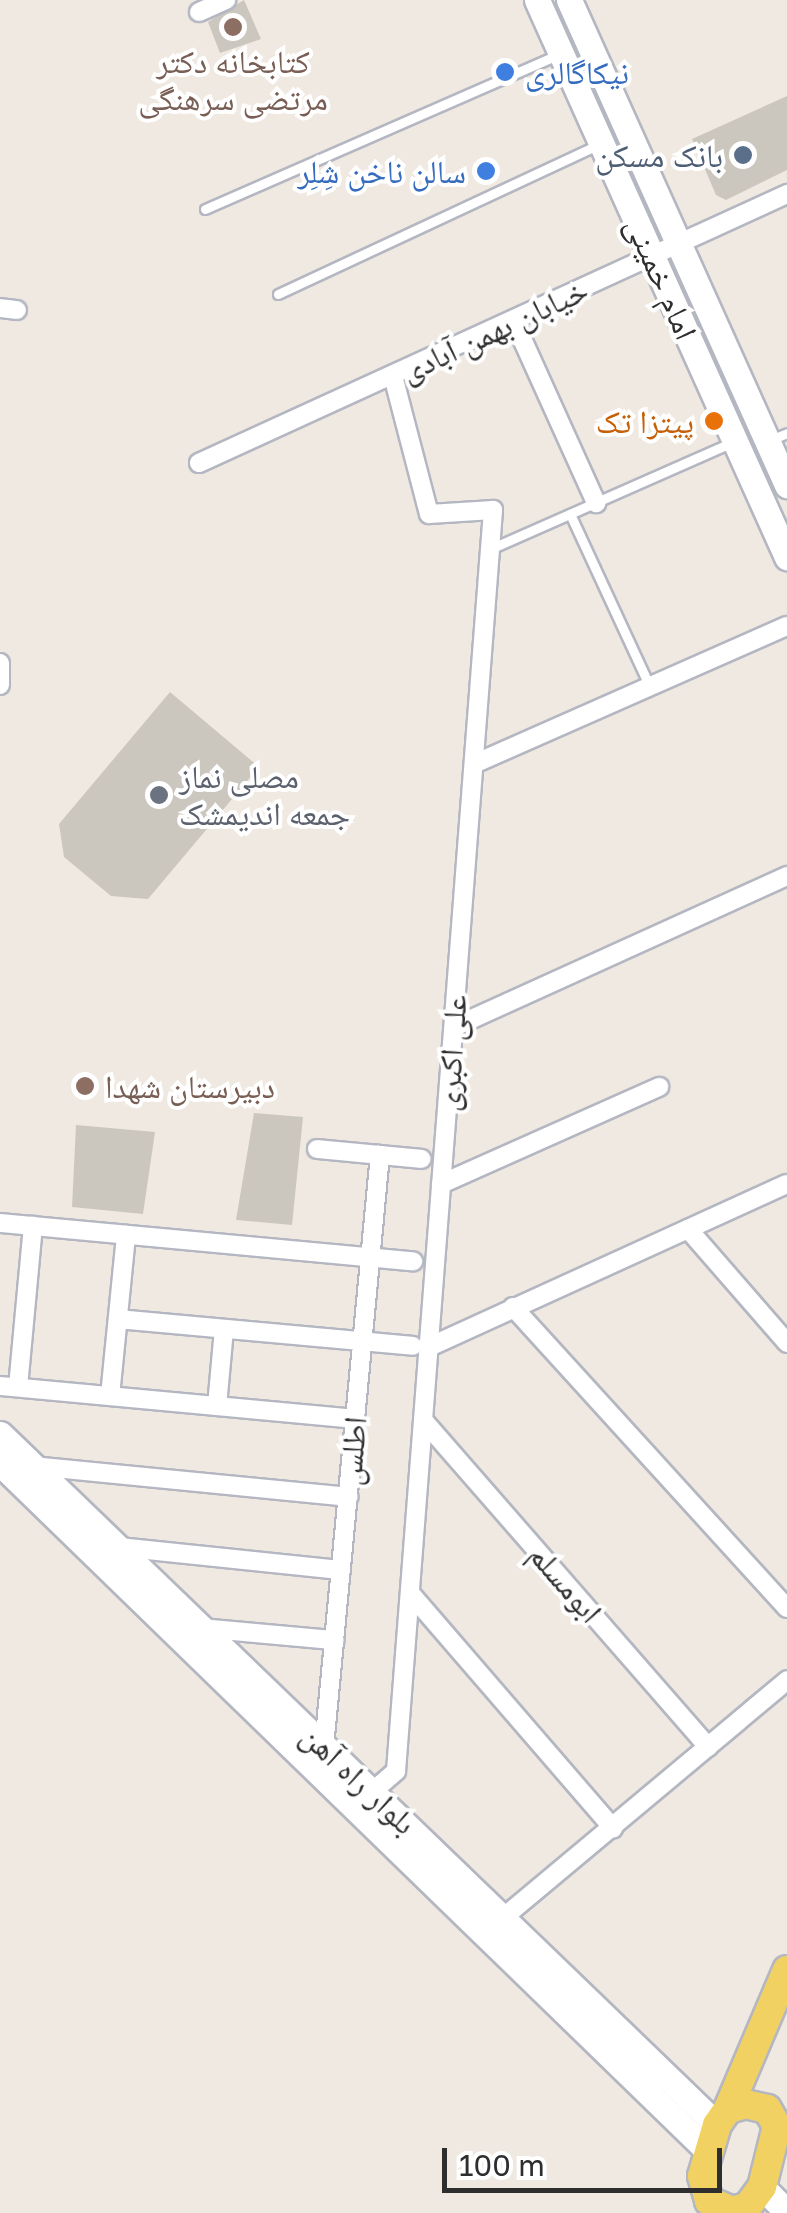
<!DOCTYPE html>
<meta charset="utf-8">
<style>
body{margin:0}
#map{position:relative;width:787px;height:2213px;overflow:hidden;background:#efe9e1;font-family:"Golos Text","Noto Naskh Arabic",sans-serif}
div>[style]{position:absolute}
.building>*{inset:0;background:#cbc7bf}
.roads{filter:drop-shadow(2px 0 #b4b7c1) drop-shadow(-2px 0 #b4b7c1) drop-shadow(0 2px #b4b7c1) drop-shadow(0 -2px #b4b7c1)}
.lane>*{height:9px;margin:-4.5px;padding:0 4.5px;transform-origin:4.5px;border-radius:4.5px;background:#fff}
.street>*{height:18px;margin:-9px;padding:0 9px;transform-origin:9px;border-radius:9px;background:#fff}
.secondary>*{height:25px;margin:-12.5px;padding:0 12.5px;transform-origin:12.5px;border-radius:12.5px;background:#fff}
.primary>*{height:28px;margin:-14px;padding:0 14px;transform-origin:14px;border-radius:14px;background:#f2d163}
.dots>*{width:28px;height:28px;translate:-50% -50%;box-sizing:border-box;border:5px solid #fff;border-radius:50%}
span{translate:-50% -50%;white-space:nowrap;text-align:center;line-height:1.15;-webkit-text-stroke:8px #fff;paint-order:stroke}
.education-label{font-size:32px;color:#785e54}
.left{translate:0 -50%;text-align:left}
.shop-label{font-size:32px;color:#366cbe}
.right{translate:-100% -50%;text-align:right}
.service-label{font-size:32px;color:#4e5e75}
.street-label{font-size:32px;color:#2e2e2e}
.food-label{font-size:32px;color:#c56008}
.worship-label{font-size:32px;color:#5b616d}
.scale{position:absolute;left:442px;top:2148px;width:280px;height:45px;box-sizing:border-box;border:5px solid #2e2e2e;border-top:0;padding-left:12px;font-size:30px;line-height:35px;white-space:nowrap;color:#2e2e2e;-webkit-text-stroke:8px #fff;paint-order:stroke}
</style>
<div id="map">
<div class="building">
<div style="clip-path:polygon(244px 0,261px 39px,220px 53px,208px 22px)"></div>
<div style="clip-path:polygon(787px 96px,787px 170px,726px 200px,716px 195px,692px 139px)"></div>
<div style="clip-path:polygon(170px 692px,259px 767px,148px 899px,111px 896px,64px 857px,59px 824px)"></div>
<div style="clip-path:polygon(254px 1113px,303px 1117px,292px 1225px,236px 1220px)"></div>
<div style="clip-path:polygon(76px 1125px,155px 1132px,143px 1214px,72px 1207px)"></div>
</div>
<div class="roads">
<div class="lane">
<div style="left:205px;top:209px;width:386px;rotate:-23.6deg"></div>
<div style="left:278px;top:294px;width:352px;rotate:-25deg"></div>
<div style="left:770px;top:440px;width:18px;rotate:-22deg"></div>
<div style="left:570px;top:514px;width:191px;rotate:65.2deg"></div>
<div style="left:490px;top:549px;width:268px;rotate:-23.8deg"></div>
</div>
<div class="street">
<div style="left:199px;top:12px;width:30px;rotate:-24deg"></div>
<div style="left:0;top:308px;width:17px;rotate:7deg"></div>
<div style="left:514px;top:321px;width:200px;rotate:65.7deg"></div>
<div style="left:199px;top:463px;width:647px;rotate:-24.58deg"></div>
<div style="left:0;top:663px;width:22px;rotate:90deg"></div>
<div style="left:474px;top:764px;width:342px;rotate:-23.8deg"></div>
<div style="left:454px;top:1027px;width:366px;rotate:-24.4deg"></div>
<div style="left:317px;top:1149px;width:105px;rotate:5.4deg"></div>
<div style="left:441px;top:1184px;width:239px;rotate:-24deg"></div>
<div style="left:0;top:1223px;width:415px;rotate:5.3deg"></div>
<div style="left:688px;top:1229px;width:151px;rotate:49deg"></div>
<div style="left:513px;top:1307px;width:407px;rotate:47.7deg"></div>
<div style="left:118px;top:1319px;width:296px;rotate:5.2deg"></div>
<div style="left:429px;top:1347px;width:393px;rotate:-24.5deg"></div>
<div style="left:0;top:1386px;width:357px;rotate:5.3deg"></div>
<div style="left:18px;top:1387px;width:162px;rotate:-84.7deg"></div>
<div style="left:110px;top:1396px;width:162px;rotate:-84.3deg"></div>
<div style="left:217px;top:1406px;width:77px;rotate:-84.8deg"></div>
<div style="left:423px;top:1420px;width:434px;rotate:48.9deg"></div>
<div style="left:33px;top:1466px;width:317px;rotate:5.6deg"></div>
<div style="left:118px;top:1547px;width:224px;rotate:5.9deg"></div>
<div style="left:410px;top:1593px;width:311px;rotate:49.2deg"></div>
<div style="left:201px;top:1628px;width:134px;rotate:5.2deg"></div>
<div style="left:324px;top:1747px;width:595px;rotate:-84.6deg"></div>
<div style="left:372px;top:1792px;width:32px;rotate:-41deg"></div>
<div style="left:396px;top:1771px;width:1265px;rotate:-85.6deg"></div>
<div style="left:493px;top:510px;width:64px;rotate:176.4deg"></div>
<div style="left:429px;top:514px;width:143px;rotate:-104.6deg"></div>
<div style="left:504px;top:1917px;width:369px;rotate:-39.9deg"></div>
</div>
<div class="secondary">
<div style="left:537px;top:0;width:611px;rotate:65.83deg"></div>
<div style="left:569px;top:0;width:532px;rotate:65.8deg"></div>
<div style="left:0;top:1434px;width:996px;rotate:43.94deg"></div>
<div style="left:0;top:1463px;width:986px;rotate:44.18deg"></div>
<div style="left:762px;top:2187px;width:35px;rotate:45deg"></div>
</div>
<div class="primary">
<div style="left:728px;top:2109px;width:151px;rotate:-67deg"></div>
<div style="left:743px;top:2213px;width:32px;rotate:-54deg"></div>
<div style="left:762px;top:2187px;width:63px;rotate:-76.2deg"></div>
<div style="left:777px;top:2126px;width:20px;rotate:-120deg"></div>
<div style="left:767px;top:2109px;width:22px;rotate:-167deg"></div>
<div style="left:746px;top:2104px;width:19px;rotate:164deg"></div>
<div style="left:728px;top:2109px;width:19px;rotate:125deg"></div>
<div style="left:717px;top:2125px;width:53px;rotate:106.4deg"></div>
<div style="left:702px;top:2176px;width:26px;rotate:74deg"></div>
<div style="left:709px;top:2201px;width:26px;rotate:23deg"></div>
<div style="left:733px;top:2211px;width:14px;rotate:-17deg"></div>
</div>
</div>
<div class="dots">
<div style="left:233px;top:27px;background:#8d6e63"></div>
<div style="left:505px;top:72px;background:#3f7fe0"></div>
<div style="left:743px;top:155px;background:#5c6f8a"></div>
<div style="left:486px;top:171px;background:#3f7fe0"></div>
<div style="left:714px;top:421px;background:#e8710a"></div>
<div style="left:159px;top:795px;background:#6b7280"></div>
<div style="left:85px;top:1086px;background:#8d6e63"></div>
</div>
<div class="education-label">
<span style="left:233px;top:80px">کتابخانه دکتر<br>مرتضی سرهنگی</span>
<span class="left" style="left:105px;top:1086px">دبیرستان شهدا</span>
</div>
<div class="shop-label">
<span class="left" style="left:525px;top:72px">نیکاگالری</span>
<span class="right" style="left:466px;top:171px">سالن ناخن شِلِر</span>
</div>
<div class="service-label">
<span class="right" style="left:723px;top:155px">بانک مسکن</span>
</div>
<div class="street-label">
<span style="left:662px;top:278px;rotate:66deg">امام خمینی</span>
<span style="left:494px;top:330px;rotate:-25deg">خیابان بهمن آبادی</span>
<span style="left:451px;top:1053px;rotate:-86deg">علی اکبری</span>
<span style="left:352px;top:1451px;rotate:-85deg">اطلس</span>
<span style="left:566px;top:1583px;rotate:49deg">ابومسلم</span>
<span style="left:359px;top:1779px;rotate:43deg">بلوار راه آهن</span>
</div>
<div class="food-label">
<span class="right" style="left:694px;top:421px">پیتزا تک</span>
</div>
<div class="worship-label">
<span class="left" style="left:179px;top:795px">مصلی نماز<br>جمعه اندیمشک</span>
</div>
<div class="scale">100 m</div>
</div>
